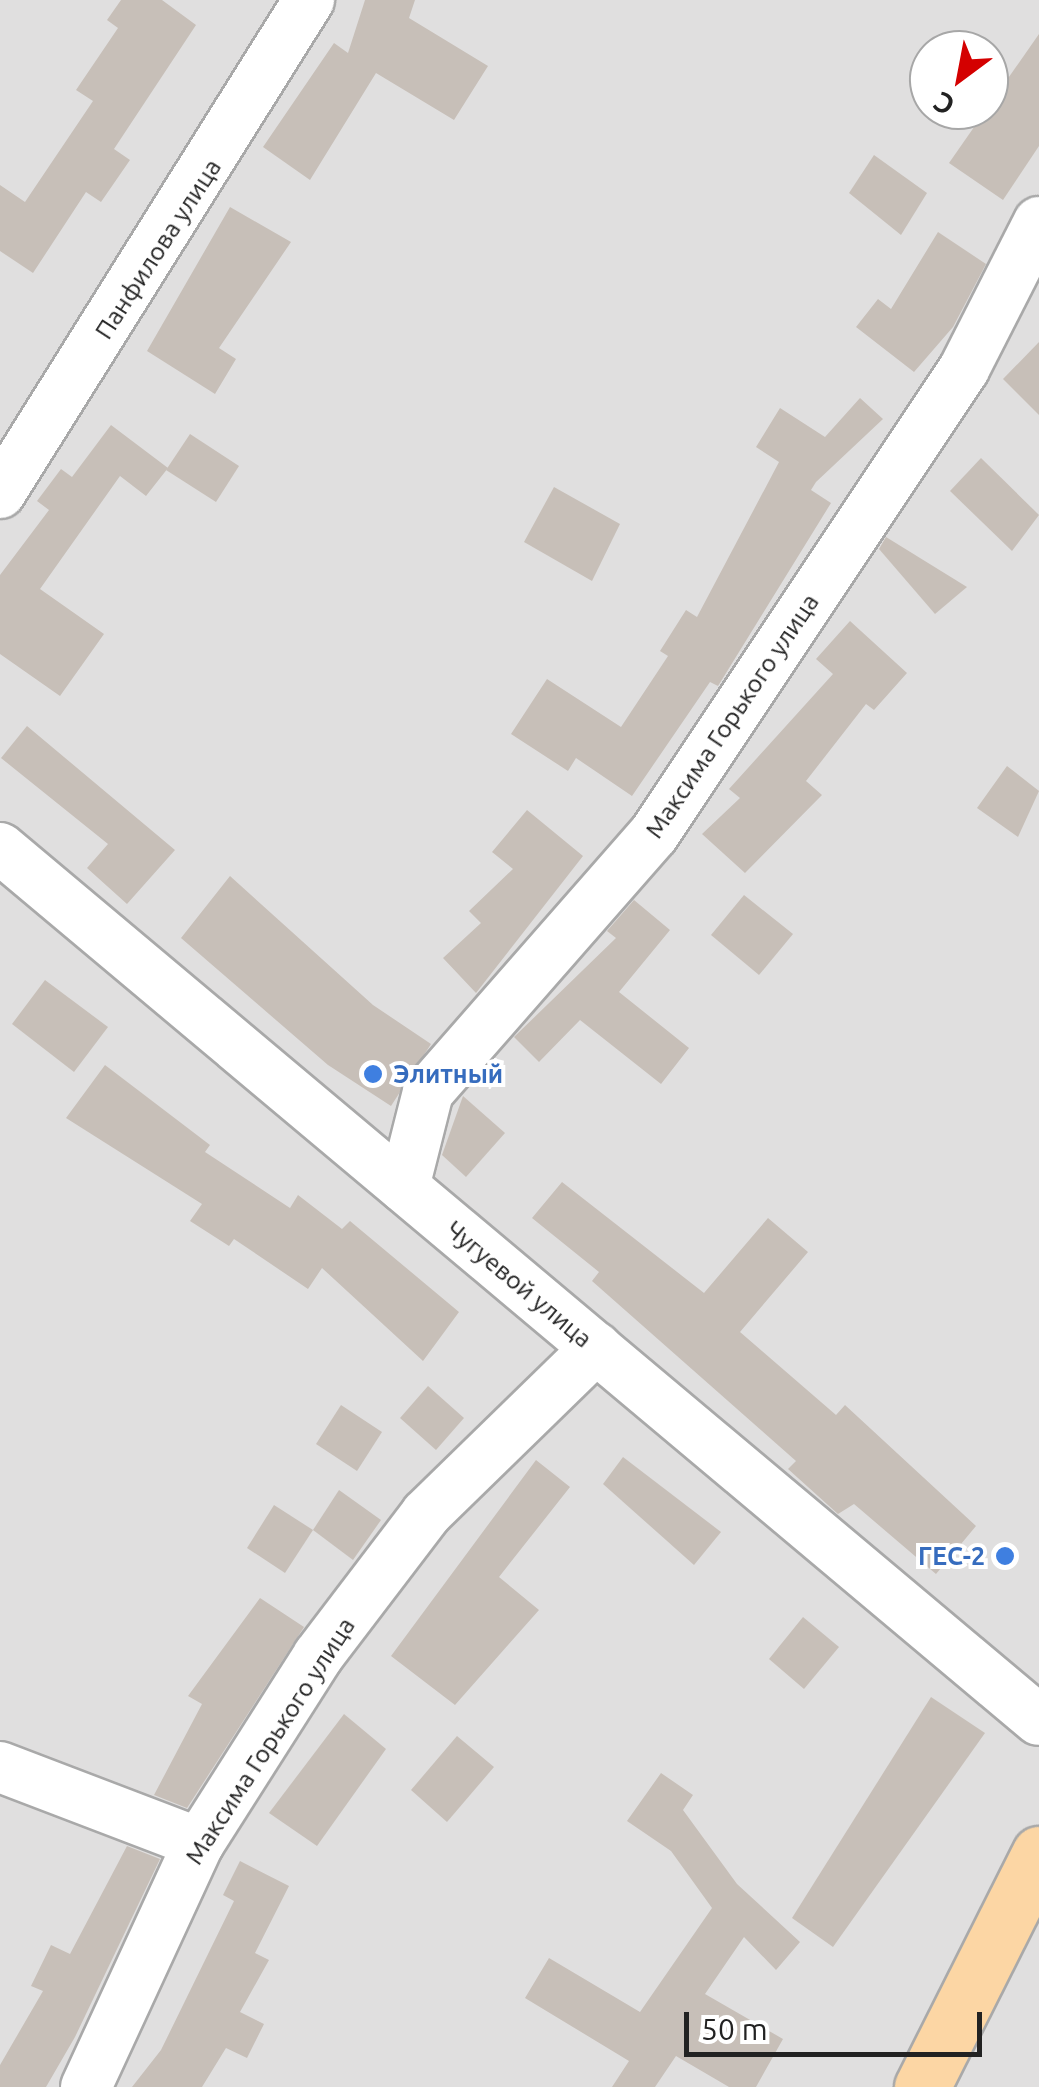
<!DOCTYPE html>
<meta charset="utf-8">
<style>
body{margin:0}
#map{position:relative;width:1039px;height:2087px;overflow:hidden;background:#f2efe9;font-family:Ubuntu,sans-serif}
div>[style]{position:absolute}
.residential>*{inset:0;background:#e0dfdf}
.building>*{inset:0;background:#c7bfb8}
.roads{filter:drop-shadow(2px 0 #a9a9a9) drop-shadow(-2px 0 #a9a9a9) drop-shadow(0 2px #a9a9a9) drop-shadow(0 -2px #a9a9a9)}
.minor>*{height:50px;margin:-25px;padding:0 25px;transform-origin:25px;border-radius:25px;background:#fff}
.major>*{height:55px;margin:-27.5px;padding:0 27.5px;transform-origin:27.5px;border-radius:27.5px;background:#fcd6a4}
.dots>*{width:28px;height:28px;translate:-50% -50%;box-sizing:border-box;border:5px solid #fff;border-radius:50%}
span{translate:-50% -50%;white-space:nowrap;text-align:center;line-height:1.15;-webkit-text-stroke:8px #fff;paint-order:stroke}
.street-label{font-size:25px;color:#222}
.shop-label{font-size:25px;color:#366cbe;font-weight:700}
.left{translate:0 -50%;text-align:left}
.right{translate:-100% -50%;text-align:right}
.north{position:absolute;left:909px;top:30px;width:100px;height:100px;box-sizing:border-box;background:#fff;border:2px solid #a7a7a7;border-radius:50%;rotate:212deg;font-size:28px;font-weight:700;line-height:40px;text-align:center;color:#222}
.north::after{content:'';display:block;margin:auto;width:35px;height:45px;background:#d40000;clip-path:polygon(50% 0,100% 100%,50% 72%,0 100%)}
.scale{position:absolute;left:684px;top:2012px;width:298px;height:45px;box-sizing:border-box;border:5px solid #222;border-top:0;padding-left:12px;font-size:30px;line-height:35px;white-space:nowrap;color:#222;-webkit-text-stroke:8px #fff;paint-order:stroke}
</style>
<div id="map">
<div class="residential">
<div style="clip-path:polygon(evenodd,0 0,1039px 0,1039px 2087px,0 2087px,0 0,929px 50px,989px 50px,989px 110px,929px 110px,929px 50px)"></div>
</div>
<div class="building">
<div style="clip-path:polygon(121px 0,162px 0,196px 25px,114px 149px,130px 160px,101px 202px,86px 192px,33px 273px,0 251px,0 185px,25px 202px,93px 101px,76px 90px,118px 28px,107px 20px)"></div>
<div style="clip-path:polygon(365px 0,415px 0,409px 18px,488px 66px,454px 120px,376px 73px,310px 180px,263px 147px,334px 43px,348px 53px)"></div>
<div style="clip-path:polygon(1039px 34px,1039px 146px,1003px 200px,949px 163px)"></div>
<div style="clip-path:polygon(874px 155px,927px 193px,901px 235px,849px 193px)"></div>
<div style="clip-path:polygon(230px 207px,291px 242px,219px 348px,236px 359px,215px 394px,147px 351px)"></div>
<div style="clip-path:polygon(938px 232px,986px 264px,953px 327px,914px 372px,856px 327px,878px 299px,891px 309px)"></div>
<div style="clip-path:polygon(1039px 342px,1039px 415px,1003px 379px)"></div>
<div style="clip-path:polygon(860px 398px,883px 419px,816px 482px,811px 490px,831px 503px,718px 686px,710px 682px,632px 796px,576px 758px,568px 771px,511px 734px,547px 679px,621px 727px,668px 656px,660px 651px,686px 610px,697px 617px,779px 462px,756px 447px,780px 408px,825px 437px)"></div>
<div style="clip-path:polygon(111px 425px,168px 468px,146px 496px,120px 476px,40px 589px,104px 634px,60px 696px,0 654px,0 575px,49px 510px,37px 501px,61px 469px,72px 477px)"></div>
<div style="clip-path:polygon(190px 434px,239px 466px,216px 502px,166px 470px)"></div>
<div style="clip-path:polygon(981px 458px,1039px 515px,1012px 551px,950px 491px)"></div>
<div style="clip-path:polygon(554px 487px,620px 524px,592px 581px,524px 542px)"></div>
<div style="clip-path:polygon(886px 537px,967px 587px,935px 614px,879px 549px)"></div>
<div style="clip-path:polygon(850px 621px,907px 673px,874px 710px,866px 704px,806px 781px,822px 795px,745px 873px,702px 834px,740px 798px,729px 789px,833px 674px,816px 659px)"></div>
<div style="clip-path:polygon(27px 726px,175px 850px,127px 904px,87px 868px,108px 844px,1px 758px)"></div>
<div style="clip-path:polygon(1007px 766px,1039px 791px,1018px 837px,977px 808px)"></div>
<div style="clip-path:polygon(527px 810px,583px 856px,476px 993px,443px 958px,481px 923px,469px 911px,513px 869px,492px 852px)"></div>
<div style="clip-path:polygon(230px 876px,373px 1005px,431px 1044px,391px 1106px,328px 1065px,181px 938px)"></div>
<div style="clip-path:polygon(744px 895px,793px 934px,759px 975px,711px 935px)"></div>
<div style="clip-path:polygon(634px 900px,670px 930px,619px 992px,689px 1048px,661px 1084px,580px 1020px,539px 1062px,514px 1037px,616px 938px,607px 931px)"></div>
<div style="clip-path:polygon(45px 980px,108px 1027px,74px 1072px,12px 1024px)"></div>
<div style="clip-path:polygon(105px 1065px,210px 1145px,205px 1152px,290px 1208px,298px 1195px,342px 1229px,350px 1221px,459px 1312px,423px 1361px,322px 1268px,308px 1289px,234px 1239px,229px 1246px,190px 1221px,202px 1204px,66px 1118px)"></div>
<div style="clip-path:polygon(463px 1096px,505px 1133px,466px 1177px,442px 1155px)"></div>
<div style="clip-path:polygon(562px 1182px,704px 1293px,768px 1218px,808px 1252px,740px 1332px,836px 1415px,845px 1405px,976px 1526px,936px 1574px,854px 1504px,838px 1514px,788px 1469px,796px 1461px,592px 1281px,599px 1272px,532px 1218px)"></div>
<div style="clip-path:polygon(428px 1386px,464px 1418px,436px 1450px,400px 1418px)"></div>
<div style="clip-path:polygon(341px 1405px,382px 1432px,357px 1471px,316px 1444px)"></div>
<div style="clip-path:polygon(623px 1457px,721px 1532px,694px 1565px,603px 1484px)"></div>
<div style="clip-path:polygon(536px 1460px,570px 1487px,499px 1577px,539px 1610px,455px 1705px,391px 1656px)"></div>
<div style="clip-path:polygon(339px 1490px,381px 1520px,353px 1560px,313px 1530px)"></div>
<div style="clip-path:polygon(274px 1505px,313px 1530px,285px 1573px,247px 1548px)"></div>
<div style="clip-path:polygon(260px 1598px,304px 1627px,187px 1808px,154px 1795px,202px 1704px,188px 1696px)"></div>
<div style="clip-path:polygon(803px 1617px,839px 1647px,804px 1689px,769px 1659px)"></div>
<div style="clip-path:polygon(931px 1697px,985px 1733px,833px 1947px,792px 1918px)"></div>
<div style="clip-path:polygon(344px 1714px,386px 1749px,317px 1846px,269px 1813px)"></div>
<div style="clip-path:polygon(457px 1736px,494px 1767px,447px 1822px,411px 1790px)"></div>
<div style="clip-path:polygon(661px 1773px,693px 1795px,683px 1810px,737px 1884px,800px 1942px,776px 1970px,744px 1937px,705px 1994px,783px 2039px,756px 2087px,729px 2087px,676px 2056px,655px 2087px,612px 2087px,629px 2061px,525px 1998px,549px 1958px,640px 2012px,712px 1908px,671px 1851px,627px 1821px)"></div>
<div style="clip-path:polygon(127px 1846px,160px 1859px,75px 2037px,46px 2087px,0 2087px,0 2065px,43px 1991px,31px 1986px,51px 1945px,70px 1954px)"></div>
<div style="clip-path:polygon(240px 1861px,289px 1886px,255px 1953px,269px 1960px,240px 2012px,264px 2024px,247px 2058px,226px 2048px,202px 2087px,132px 2087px,161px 2050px,234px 1901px,223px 1895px)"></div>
</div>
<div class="roads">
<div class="minor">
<div style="left:0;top:493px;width:582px;rotate:-57.92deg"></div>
<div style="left:0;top:848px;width:1356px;rotate:40.01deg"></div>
<div style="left:404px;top:1187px;width:98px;rotate:-75.8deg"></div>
<div style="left:428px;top:1092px;width:343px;rotate:-48.8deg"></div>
<div style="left:654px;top:834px;width:559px;rotate:-56.31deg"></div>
<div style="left:964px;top:369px;width:165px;rotate:-63deg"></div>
<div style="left:0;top:1767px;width:213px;rotate:20.9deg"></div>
<div style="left:86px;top:2087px;width:269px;rotate:-65.2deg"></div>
<div style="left:199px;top:1843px;width:222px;rotate:-57.5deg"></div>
<div style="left:318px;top:1656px;width:178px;rotate:-52.7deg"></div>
<div style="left:426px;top:1514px;width:238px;rotate:-44.3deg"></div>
</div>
<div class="major">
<div style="left:922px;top:2087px;width:261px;rotate:-63.3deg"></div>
</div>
</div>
<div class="dots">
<div style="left:373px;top:1074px;background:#3f7fe0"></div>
<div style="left:1005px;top:1556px;background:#3f7fe0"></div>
</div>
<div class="street-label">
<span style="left:158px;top:249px;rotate:-57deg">Панфилова улица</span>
<span style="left:732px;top:716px;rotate:-56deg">Максима Горького улица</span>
<span style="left:519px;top:1284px;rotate:40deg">Чугуевой улица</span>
<span style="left:270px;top:1741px;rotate:-57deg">Максима Горького улица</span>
</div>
<div class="shop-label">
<span class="left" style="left:393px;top:1074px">Элитный</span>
<span class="right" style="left:985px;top:1556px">ГЕС-2</span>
</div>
<div class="north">С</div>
<div class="scale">50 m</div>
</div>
